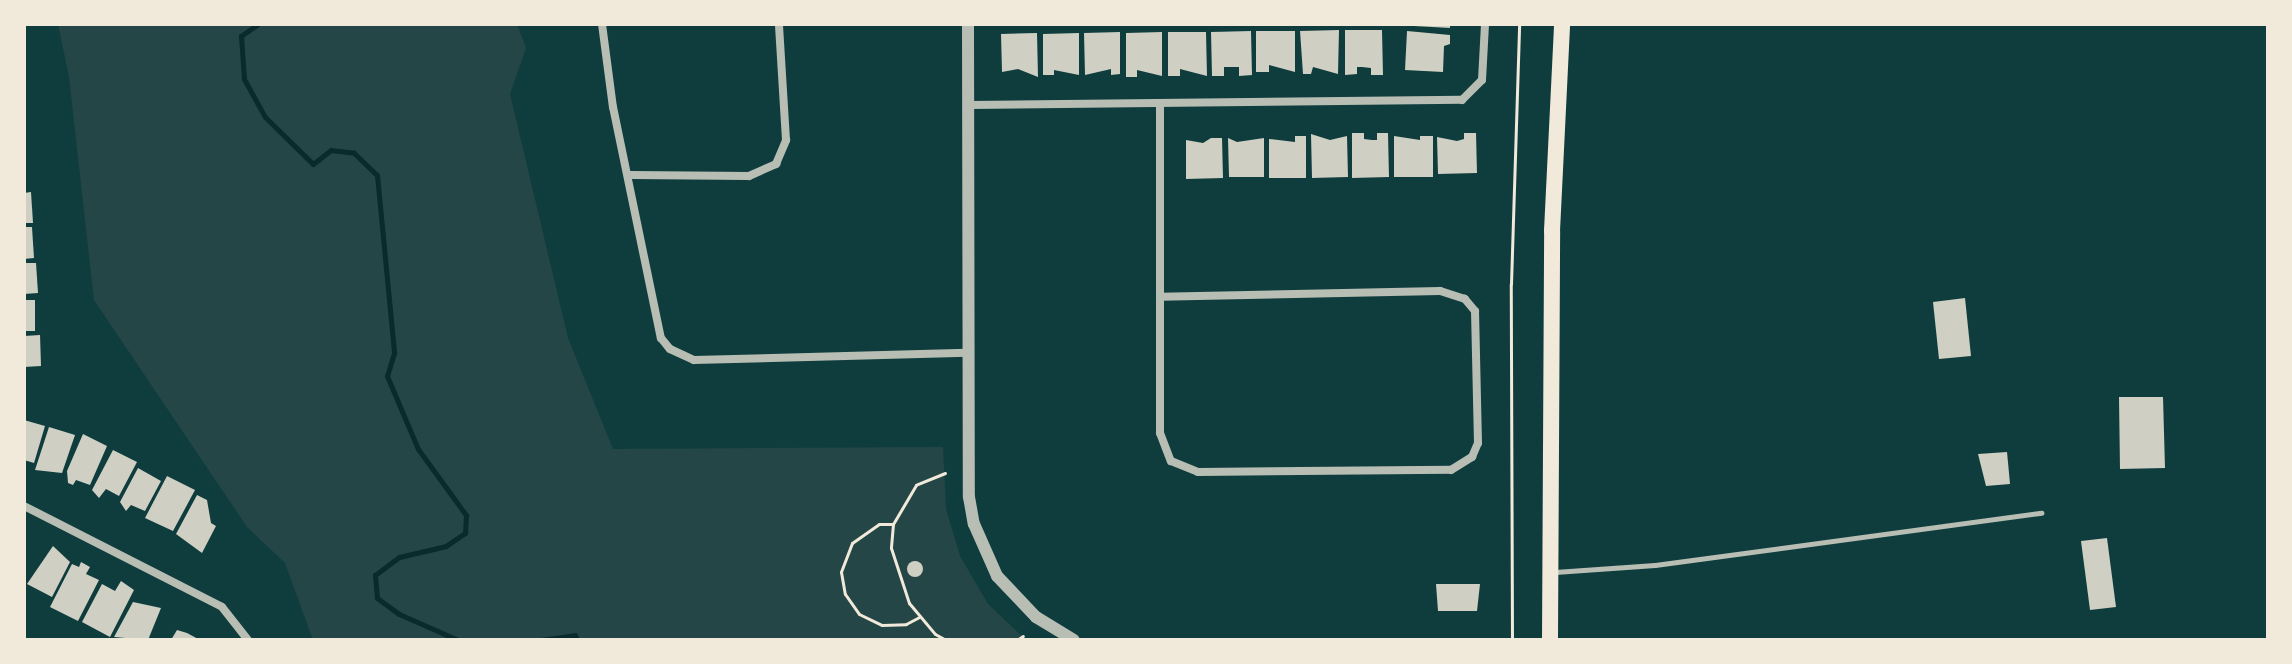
<!DOCTYPE html>
<style>
body{margin:0}
#map{position:relative;width:2292px;height:664px;overflow:hidden;background:#0f3d3e;font-family:"Fira Sans Condensed",sans-serif}
div>[style]{position:absolute}
.green>*{inset:0;background:#244646}
.stream>*{height:5px;margin:-2.5px;padding:0 2.5px;transform-origin:2.5px;border-radius:2.5px;background:#0a2a2b}
.building>*{inset:0;background:#cfcfc3}
.round{border-radius:50%}
.path>*{height:3px;margin:-1.5px;padding:0 1.5px;transform-origin:1.5px;border-radius:1.5px;background:#f1e9da}
.service>*{height:5px;margin:-2.5px;padding:0 2.5px;transform-origin:2.5px;border-radius:2.5px;background:#b8beb3}
.minor>*{height:8px;margin:-4px;padding:0 4px;transform-origin:4px;border-radius:4px;background:#b8beb3}
.tertiary>*{height:12px;margin:-6px;padding:0 6px;transform-origin:6px;border-radius:6px;background:#b8beb3}
.primary>*{height:16px;margin:-8px;padding:0 8px;transform-origin:8px;border-radius:8px;background:#f1e9da}
span{translate:-50% -50%;white-space:nowrap;text-align:center;line-height:1.15;-webkit-text-stroke:6px #f1e9da;paint-order:stroke}
.frame{position:absolute;inset:0;border:26px solid #f1e9da;pointer-events:none}
</style>
<div id="map">
<div class="green">
<div style="clip-path:polygon(58px 24px,517px 24px,526px 48px,510px 94px,568px 338px,613px 449px,943px 447px,946px 509px,960px 556px,988px 604px,1026px 640px,313px 640px,285px 563px,247px 527px,94px 300px,69px 77px)"></div>
</div>
<div class="stream">
<div style="left:258px;top:24px;width:21px;rotate:145deg"></div>
<div style="left:241px;top:36px;width:43px;rotate:86deg"></div>
<div style="left:244px;top:79px;width:43px;rotate:61.1deg"></div>
<div style="left:265px;top:117px;width:67px;rotate:44.4deg"></div>
<div style="left:313px;top:164px;width:23px;rotate:-38deg"></div>
<div style="left:331px;top:150px;width:23px;rotate:7deg"></div>
<div style="left:354px;top:153px;width:32px;rotate:44deg"></div>
<div style="left:377px;top:175px;width:179px;rotate:84.5deg"></div>
<div style="left:394px;top:353px;width:24px;rotate:107deg"></div>
<div style="left:387px;top:376px;width:79px;rotate:67deg"></div>
<div style="left:418px;top:449px;width:82px;rotate:54deg"></div>
<div style="left:466px;top:515px;width:18px;rotate:93deg"></div>
<div style="left:465px;top:533px;width:23px;rotate:146deg"></div>
<div style="left:446px;top:546px;width:48px;rotate:166.8deg"></div>
<div style="left:399px;top:557px;width:30px;rotate:143deg"></div>
<div style="left:375px;top:575px;width:23px;rotate:85deg"></div>
<div style="left:377px;top:598px;width:27px;rotate:36deg"></div>
<div style="left:399px;top:614px;width:64px;rotate:23.8deg"></div>
<div style="left:541px;top:640px;width:34px;rotate:-8deg"></div>
<div style="left:575px;top:635px;width:5px;rotate:68deg"></div>
</div>
<div class="building">
<div style="clip-path:polygon(1414px 24px,1450px 24px,1450px 28px,1414px 26px)"></div>
<div style="clip-path:polygon(1339px 30px,1338px 74px,1313px 67px,1311px 74px,1303px 74px,1300px 31px)"></div>
<div style="clip-path:polygon(1345px 30px,1382px 30px,1383px 75px,1371px 75px,1371px 68px,1362px 67px,1357px 67px,1357px 74px,1345px 75px)"></div>
<div style="clip-path:polygon(1251px 31px,1252px 75px,1239px 76px,1239px 67px,1224px 67px,1224px 76px,1212px 76px,1211px 32px)"></div>
<div style="clip-path:polygon(1256px 31px,1295px 31px,1295px 72px,1269px 65px,1269px 72px,1256px 72px)"></div>
<div style="clip-path:polygon(1407px 31px,1450px 35px,1450px 44px,1444px 46px,1443px 72px,1405px 70px)"></div>
<div style="clip-path:polygon(1120px 32px,1120px 74px,1111px 75px,1111px 69px,1085px 75px,1084px 33px)"></div>
<div style="clip-path:polygon(1162px 32px,1162px 76px,1137px 70px,1137px 77px,1126px 77px,1126px 33px)"></div>
<div style="clip-path:polygon(1168px 32px,1206px 32px,1207px 76px,1180px 69px,1180px 76px,1168px 76px)"></div>
<div style="clip-path:polygon(1037px 33px,1038px 77px,1018px 69px,1002px 72px,1001px 34px)"></div>
<div style="clip-path:polygon(1079px 33px,1079px 75px,1054px 70px,1054px 75px,1043px 75px,1043px 34px)"></div>
<div style="clip-path:polygon(1352px 133px,1364px 133px,1364px 139px,1372px 140px,1377px 140px,1377px 133px,1388px 133px,1389px 177px,1352px 178px)"></div>
<div style="clip-path:polygon(1464px 133px,1476px 133px,1477px 173px,1438px 174px,1437px 137px,1457px 141px,1464px 139px)"></div>
<div style="clip-path:polygon(1311px 134px,1330px 140px,1347px 136px,1348px 177px,1312px 178px)"></div>
<div style="clip-path:polygon(1295px 136px,1306px 136px,1306px 178px,1269px 178px,1269px 139px,1295px 142px)"></div>
<div style="clip-path:polygon(1394px 136px,1420px 140px,1420px 136px,1433px 136px,1433px 177px,1394px 177px)"></div>
<div style="clip-path:polygon(1211px 138px,1222px 138px,1223px 178px,1186px 179px,1186px 140px,1203px 143px)"></div>
<div style="clip-path:polygon(1228px 138px,1237px 142px,1264px 138px,1264px 177px,1229px 177px)"></div>
<div style="clip-path:polygon(31px 192px,33px 223px,24px 223px,24px 193px)"></div>
<div style="clip-path:polygon(24px 227px,32px 227px,34px 258px,24px 259px)"></div>
<div style="clip-path:polygon(24px 263px,36px 263px,38px 293px,24px 294px)"></div>
<div style="clip-path:polygon(1965px 298px,1971px 356px,1939px 359px,1933px 302px)"></div>
<div style="clip-path:polygon(24px 300px,35px 300px,35px 331px,24px 331px)"></div>
<div style="clip-path:polygon(40px 335px,41px 366px,24px 367px,24px 336px)"></div>
<div style="clip-path:polygon(2119px 397px,2163px 397px,2165px 468px,2120px 469px)"></div>
<div style="clip-path:polygon(24px 420px,45px 426px,34px 463px,24px 460px)"></div>
<div style="clip-path:polygon(49px 427px,75px 435px,62px 473px,35px 470px)"></div>
<div style="clip-path:polygon(83px 434px,107px 446px,90px 485px,76px 480px,73px 485px,68px 483px,67px 471px)"></div>
<div style="clip-path:polygon(113px 450px,137px 462px,119px 496px,106px 489px,99px 498px,92px 490px)"></div>
<div style="clip-path:polygon(2007px 452px,2010px 484px,1986px 486px,1978px 454px)"></div>
<div style="clip-path:polygon(138px 468px,161px 481px,145px 511px,131px 505px,126px 511px,120px 502px)"></div>
<div style="clip-path:polygon(167px 476px,195px 490px,173px 531px,145px 518px)"></div>
<div style="clip-path:polygon(197px 495px,207px 500px,211px 523px,216px 526px,202px 553px,176px 534px)"></div>
<div style="clip-path:polygon(2107px 538px,2116px 607px,2090px 610px,2081px 541px)"></div>
<div style="clip-path:polygon(53px 546px,70px 562px,52px 597px,27px 584px)"></div>
<div class="round" style="left:907px;top:561px;width:16px;height:16px"></div>
<div style="clip-path:polygon(81px 562px,90px 567px,86px 574px,99px 580px,78px 621px,50px 607px,72px 564px,79px 567px)"></div>
<div style="clip-path:polygon(121px 581px,134px 590px,110px 637px,82px 622px,102px 584px,115px 591px)"></div>
<div style="clip-path:polygon(1436px 584px,1480px 584px,1477px 611px,1438px 611px)"></div>
<div style="clip-path:polygon(133px 602px,161px 608px,148px 640px,114px 637px)"></div>
<div style="clip-path:polygon(177px 630px,187px 633px,200px 640px,171px 640px)"></div>
</div>
<div class="path">
<div style="left:945px;top:473px;width:31px;rotate:158deg"></div>
<div style="left:916px;top:485px;width:45px;rotate:120.5deg"></div>
<div style="left:893px;top:524px;width:24px;rotate:95deg"></div>
<div style="left:891px;top:548px;width:58px;rotate:71.9deg"></div>
<div style="left:909px;top:603px;width:40px;rotate:50deg"></div>
<div style="left:935px;top:634px;width:13px;rotate:29deg"></div>
<div style="left:893px;top:524px;width:14px;rotate:180deg"></div>
<div style="left:879px;top:524px;width:33px;rotate:145deg"></div>
<div style="left:852px;top:543px;width:31px;rotate:111deg"></div>
<div style="left:841px;top:572px;width:22px;rotate:80deg"></div>
<div style="left:845px;top:594px;width:24px;rotate:55deg"></div>
<div style="left:859px;top:614px;width:25px;rotate:26deg"></div>
<div style="left:882px;top:625px;width:24px;rotate:-2deg"></div>
<div style="left:906px;top:624px;width:15px;rotate:-28deg"></div>
<div style="left:1017px;top:640px;width:7px;rotate:-34deg"></div>
<div style="left:1512px;top:640px;width:356px;rotate:-90.2deg"></div>
<div style="left:1511px;top:284px;width:260px;rotate:-88.2deg"></div>
</div>
<div class="service">
<div style="left:1555px;top:572px;width:100px;rotate:-4deg"></div>
<div style="left:1655px;top:565px;width:390px;rotate:-7.7deg"></div>
</div>
<div class="minor">
<div style="left:602px;top:24px;width:84px;rotate:82.5deg"></div>
<div style="left:613px;top:107px;width:236px;rotate:78.3deg"></div>
<div style="left:661px;top:338px;width:14px;rotate:51deg"></div>
<div style="left:670px;top:349px;width:26px;rotate:25deg"></div>
<div style="left:694px;top:360px;width:273px;rotate:-1.5deg"></div>
<div style="left:1160px;top:103px;width:330px;rotate:90deg"></div>
<div style="left:1160px;top:433px;width:30px;rotate:69deg"></div>
<div style="left:1171px;top:461px;width:29px;rotate:22deg"></div>
<div style="left:1198px;top:472px;width:253px;rotate:-0.5deg"></div>
<div style="left:1451px;top:470px;width:25px;rotate:-32deg"></div>
<div style="left:1472px;top:457px;width:15px;rotate:-67deg"></div>
<div style="left:1478px;top:443px;width:132px;rotate:-91.3deg"></div>
<div style="left:1475px;top:311px;width:16px;rotate:-130deg"></div>
<div style="left:1465px;top:299px;width:26px;rotate:-162deg"></div>
<div style="left:1440px;top:291px;width:279px;rotate:178.8deg"></div>
<div style="left:969px;top:105px;width:493px;rotate:-0.6deg"></div>
<div style="left:1462px;top:100px;width:28px;rotate:-45deg"></div>
<div style="left:1482px;top:80px;width:56px;rotate:-86.9deg"></div>
<div style="left:631px;top:175px;width:118px;rotate:0.5deg"></div>
<div style="left:749px;top:176px;width:30px;rotate:-24deg"></div>
<div style="left:776px;top:164px;width:26px;rotate:-67deg"></div>
<div style="left:786px;top:140px;width:116px;rotate:-93.5deg"></div>
<div style="left:24px;top:506px;width:222px;rotate:27deg"></div>
<div style="left:222px;top:607px;width:42px;rotate:51.8deg"></div>
</div>
<div class="tertiary">
<div style="left:968px;top:24px;width:473px;rotate:89.9deg"></div>
<div style="left:969px;top:497px;width:27px;rotate:80deg"></div>
<div style="left:974px;top:524px;width:57px;rotate:66.1deg"></div>
<div style="left:997px;top:576px;width:57px;rotate:46.4deg"></div>
<div style="left:1036px;top:617px;width:44px;rotate:31.2deg"></div>
</div>
<div class="primary">
<div style="left:1550px;top:640px;width:409px;rotate:-89.7deg"></div>
<div style="left:1552px;top:231px;width:207px;rotate:-87.2deg"></div>
</div>
<div class="frame"></div>
</div>
